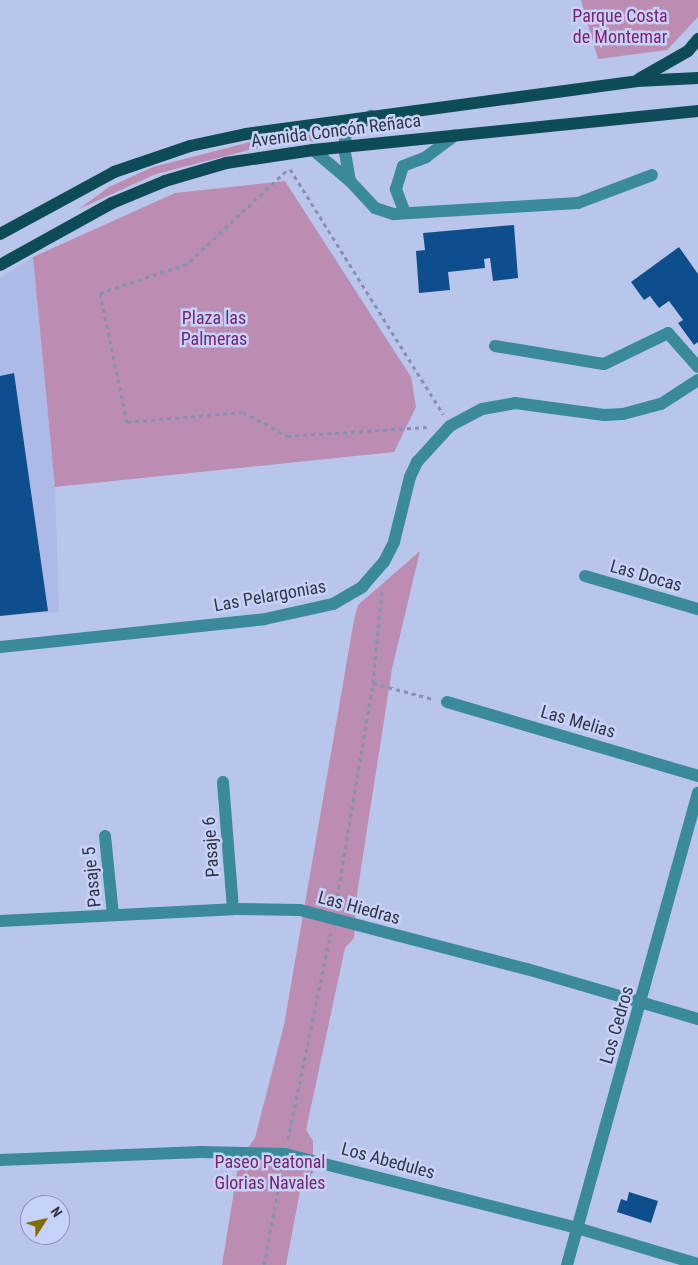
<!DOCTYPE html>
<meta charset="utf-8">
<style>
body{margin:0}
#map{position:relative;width:698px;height:1265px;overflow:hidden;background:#bac5ec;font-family:"Roboto Condensed",sans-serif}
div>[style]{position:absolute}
.built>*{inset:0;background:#adb9e7}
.green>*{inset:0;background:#bb8db2}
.building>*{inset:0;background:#0f4e8d}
.path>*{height:3px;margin-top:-1.5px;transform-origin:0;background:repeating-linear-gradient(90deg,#8790ae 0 4px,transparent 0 8px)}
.minor>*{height:12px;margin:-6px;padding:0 6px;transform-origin:6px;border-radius:6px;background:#3a8a9b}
.major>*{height:12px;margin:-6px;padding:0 6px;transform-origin:6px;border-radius:6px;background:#0d4b57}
span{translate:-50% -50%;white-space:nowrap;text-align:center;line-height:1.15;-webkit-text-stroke:5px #c7d2fa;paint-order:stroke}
.park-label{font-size:18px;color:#7b2370}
.street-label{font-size:18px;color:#323645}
.north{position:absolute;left:20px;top:1195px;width:50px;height:50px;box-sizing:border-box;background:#c7d2fa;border:1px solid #8b94b2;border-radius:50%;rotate:55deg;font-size:14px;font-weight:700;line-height:20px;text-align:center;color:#323645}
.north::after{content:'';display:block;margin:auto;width:18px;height:22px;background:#826b04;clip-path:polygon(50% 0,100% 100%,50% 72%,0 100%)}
</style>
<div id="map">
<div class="built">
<div style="clip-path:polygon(33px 257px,55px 487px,59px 612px,0 616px,0 278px)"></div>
</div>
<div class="green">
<div style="clip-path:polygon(581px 0,698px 0,698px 17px,667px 50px,598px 59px)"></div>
<div style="clip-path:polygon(328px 132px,329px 139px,253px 149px,156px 174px,79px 209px,109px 187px,153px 167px,250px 142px)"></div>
<div style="clip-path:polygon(285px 181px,411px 377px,416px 407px,394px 452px,55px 487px,33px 257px,175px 193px)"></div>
<div style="clip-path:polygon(420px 551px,392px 669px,357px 894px,354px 938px,345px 948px,306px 1130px,313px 1141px,313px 1173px,301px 1186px,286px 1265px,222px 1265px,239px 1160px,255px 1138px,284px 1025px,354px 620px,358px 605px)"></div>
</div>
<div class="building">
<div style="clip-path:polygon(514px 225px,518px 278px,493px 281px,490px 258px,484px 259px,485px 268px,448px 272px,450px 290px,419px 293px,416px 251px,425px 250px,423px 233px)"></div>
<div style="clip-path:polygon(679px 247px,698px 274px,698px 342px,694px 345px,678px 323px,683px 320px,669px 301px,659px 308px,650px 296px,644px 300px,631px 282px)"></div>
<div style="clip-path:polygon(14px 373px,48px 611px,0 616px,0 376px)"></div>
<div style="clip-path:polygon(629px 1192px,658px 1201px,651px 1223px,617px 1212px,621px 1199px,627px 1201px)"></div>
</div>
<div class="path">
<div style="left:290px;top:169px;width:289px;rotate:58deg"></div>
<div style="left:286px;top:171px;width:136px;rotate:136.8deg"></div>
<div style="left:187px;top:264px;width:92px;rotate:161.6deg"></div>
<div style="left:100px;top:293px;width:132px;rotate:78.2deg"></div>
<div style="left:127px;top:422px;width:116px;rotate:-4.9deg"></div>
<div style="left:243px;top:412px;width:50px;rotate:28.6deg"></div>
<div style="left:287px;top:436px;width:140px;rotate:-3.7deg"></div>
<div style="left:373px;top:683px;width:62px;rotate:14.9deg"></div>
<div style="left:336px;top:904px;width:224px;rotate:-80.5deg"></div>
<div style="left:373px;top:683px;width:94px;rotate:-84.5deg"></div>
<div style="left:288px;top:1139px;width:211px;rotate:-78.3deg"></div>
<div style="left:264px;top:1265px;width:97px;rotate:-79.3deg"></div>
</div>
<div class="minor">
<div style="left:313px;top:150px;width:48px;rotate:40deg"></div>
<div style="left:350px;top:181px;width:37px;rotate:47deg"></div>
<div style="left:375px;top:208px;width:20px;rotate:18deg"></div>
<div style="left:394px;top:214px;width:184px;rotate:-3.4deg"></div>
<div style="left:578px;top:203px;width:79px;rotate:-20.7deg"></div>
<div style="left:350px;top:181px;width:35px;rotate:-100deg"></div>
<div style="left:344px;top:147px;width:13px;rotate:-81deg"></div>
<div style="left:346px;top:134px;width:31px;rotate:-36deg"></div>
<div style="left:405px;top:213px;width:26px;rotate:-111deg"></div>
<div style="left:396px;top:189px;width:24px;rotate:-73deg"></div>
<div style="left:403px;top:166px;width:25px;rotate:-21deg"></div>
<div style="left:426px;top:157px;width:36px;rotate:-37deg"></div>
<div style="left:495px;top:346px;width:110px;rotate:9.4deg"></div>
<div style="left:604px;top:364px;width:71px;rotate:-25.8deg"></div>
<div style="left:668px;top:333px;width:45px;rotate:48.6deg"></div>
<div style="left:585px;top:576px;width:118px;rotate:16.3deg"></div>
<div style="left:0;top:647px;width:266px;rotate:-6deg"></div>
<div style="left:265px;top:619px;width:70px;rotate:-12.4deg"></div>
<div style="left:333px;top:604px;width:34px;rotate:-30deg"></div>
<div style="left:362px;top:587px;width:33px;rotate:-49deg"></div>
<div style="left:384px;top:562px;width:22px;rotate:-63deg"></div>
<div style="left:394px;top:542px;width:67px;rotate:-76.2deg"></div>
<div style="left:410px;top:477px;width:17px;rotate:-65deg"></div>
<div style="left:417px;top:462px;width:49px;rotate:-47.5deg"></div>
<div style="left:450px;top:426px;width:36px;rotate:-28deg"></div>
<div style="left:482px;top:409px;width:34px;rotate:-10deg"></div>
<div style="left:515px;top:403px;width:90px;rotate:7.7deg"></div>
<div style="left:604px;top:415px;width:19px;rotate:-3deg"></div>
<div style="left:623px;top:414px;width:39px;rotate:-15deg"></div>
<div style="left:661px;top:404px;width:44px;rotate:-33deg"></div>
<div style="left:447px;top:702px;width:262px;rotate:16.4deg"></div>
<div style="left:223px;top:782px;width:127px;rotate:85.5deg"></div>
<div style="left:105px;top:836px;width:79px;rotate:84.2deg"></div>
<div style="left:0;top:921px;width:233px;rotate:-2.9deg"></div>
<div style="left:233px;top:909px;width:67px;rotate:0.9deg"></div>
<div style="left:300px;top:910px;width:235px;rotate:14.6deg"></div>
<div style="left:527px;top:969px;width:178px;rotate:16.3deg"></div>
<div style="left:0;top:1160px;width:201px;rotate:-2.3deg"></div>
<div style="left:201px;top:1152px;width:84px;rotate:1.4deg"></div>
<div style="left:285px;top:1154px;width:301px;rotate:14.2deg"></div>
<div style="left:577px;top:1228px;width:126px;rotate:16.6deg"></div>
<div style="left:567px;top:1265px;width:490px;rotate:-74.5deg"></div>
</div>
<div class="major">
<div style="left:639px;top:79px;width:56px;rotate:-29.7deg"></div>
<div style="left:688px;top:51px;width:16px;rotate:-50deg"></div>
<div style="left:0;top:234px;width:130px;rotate:-28.5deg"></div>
<div style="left:114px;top:172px;width:80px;rotate:-18.9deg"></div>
<div style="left:190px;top:146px;width:57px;rotate:-12.1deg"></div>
<div style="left:246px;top:134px;width:395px;rotate:-7.7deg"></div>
<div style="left:637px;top:81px;width:61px;rotate:-2.8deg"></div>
<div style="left:0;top:265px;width:128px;rotate:-29deg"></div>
<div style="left:112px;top:203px;width:57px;rotate:-22.5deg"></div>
<div style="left:165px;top:181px;width:64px;rotate:-16.4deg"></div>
<div style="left:226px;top:163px;width:88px;rotate:-8.5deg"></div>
<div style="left:313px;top:150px;width:387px;rotate:-5.8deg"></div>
</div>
<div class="park-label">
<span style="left:620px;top:27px">Parque Costa<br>de Montemar</span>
<span style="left:214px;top:329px">Plaza las<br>Palmeras</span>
<span style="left:270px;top:1173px">Paseo Peatonal<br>Glorias Navales</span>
</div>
<div class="street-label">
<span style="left:336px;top:131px;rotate:-7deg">Avenida Concón Reñaca</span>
<span style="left:646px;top:576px;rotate:16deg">Las Docas</span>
<span style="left:270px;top:596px;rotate:-10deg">Las Pelargonias</span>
<span style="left:578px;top:722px;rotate:16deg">Las Melias</span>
<span style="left:211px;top:847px;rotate:-94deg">Pasaje 6</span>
<span style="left:92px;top:877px;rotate:-96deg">Pasaje 5</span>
<span style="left:359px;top:908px;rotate:15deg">Las Hiedras</span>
<span style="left:617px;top:1025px;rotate:-74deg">Los Cedros</span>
<span style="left:388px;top:1161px;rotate:15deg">Los Abedules</span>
</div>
<div class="north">N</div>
</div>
